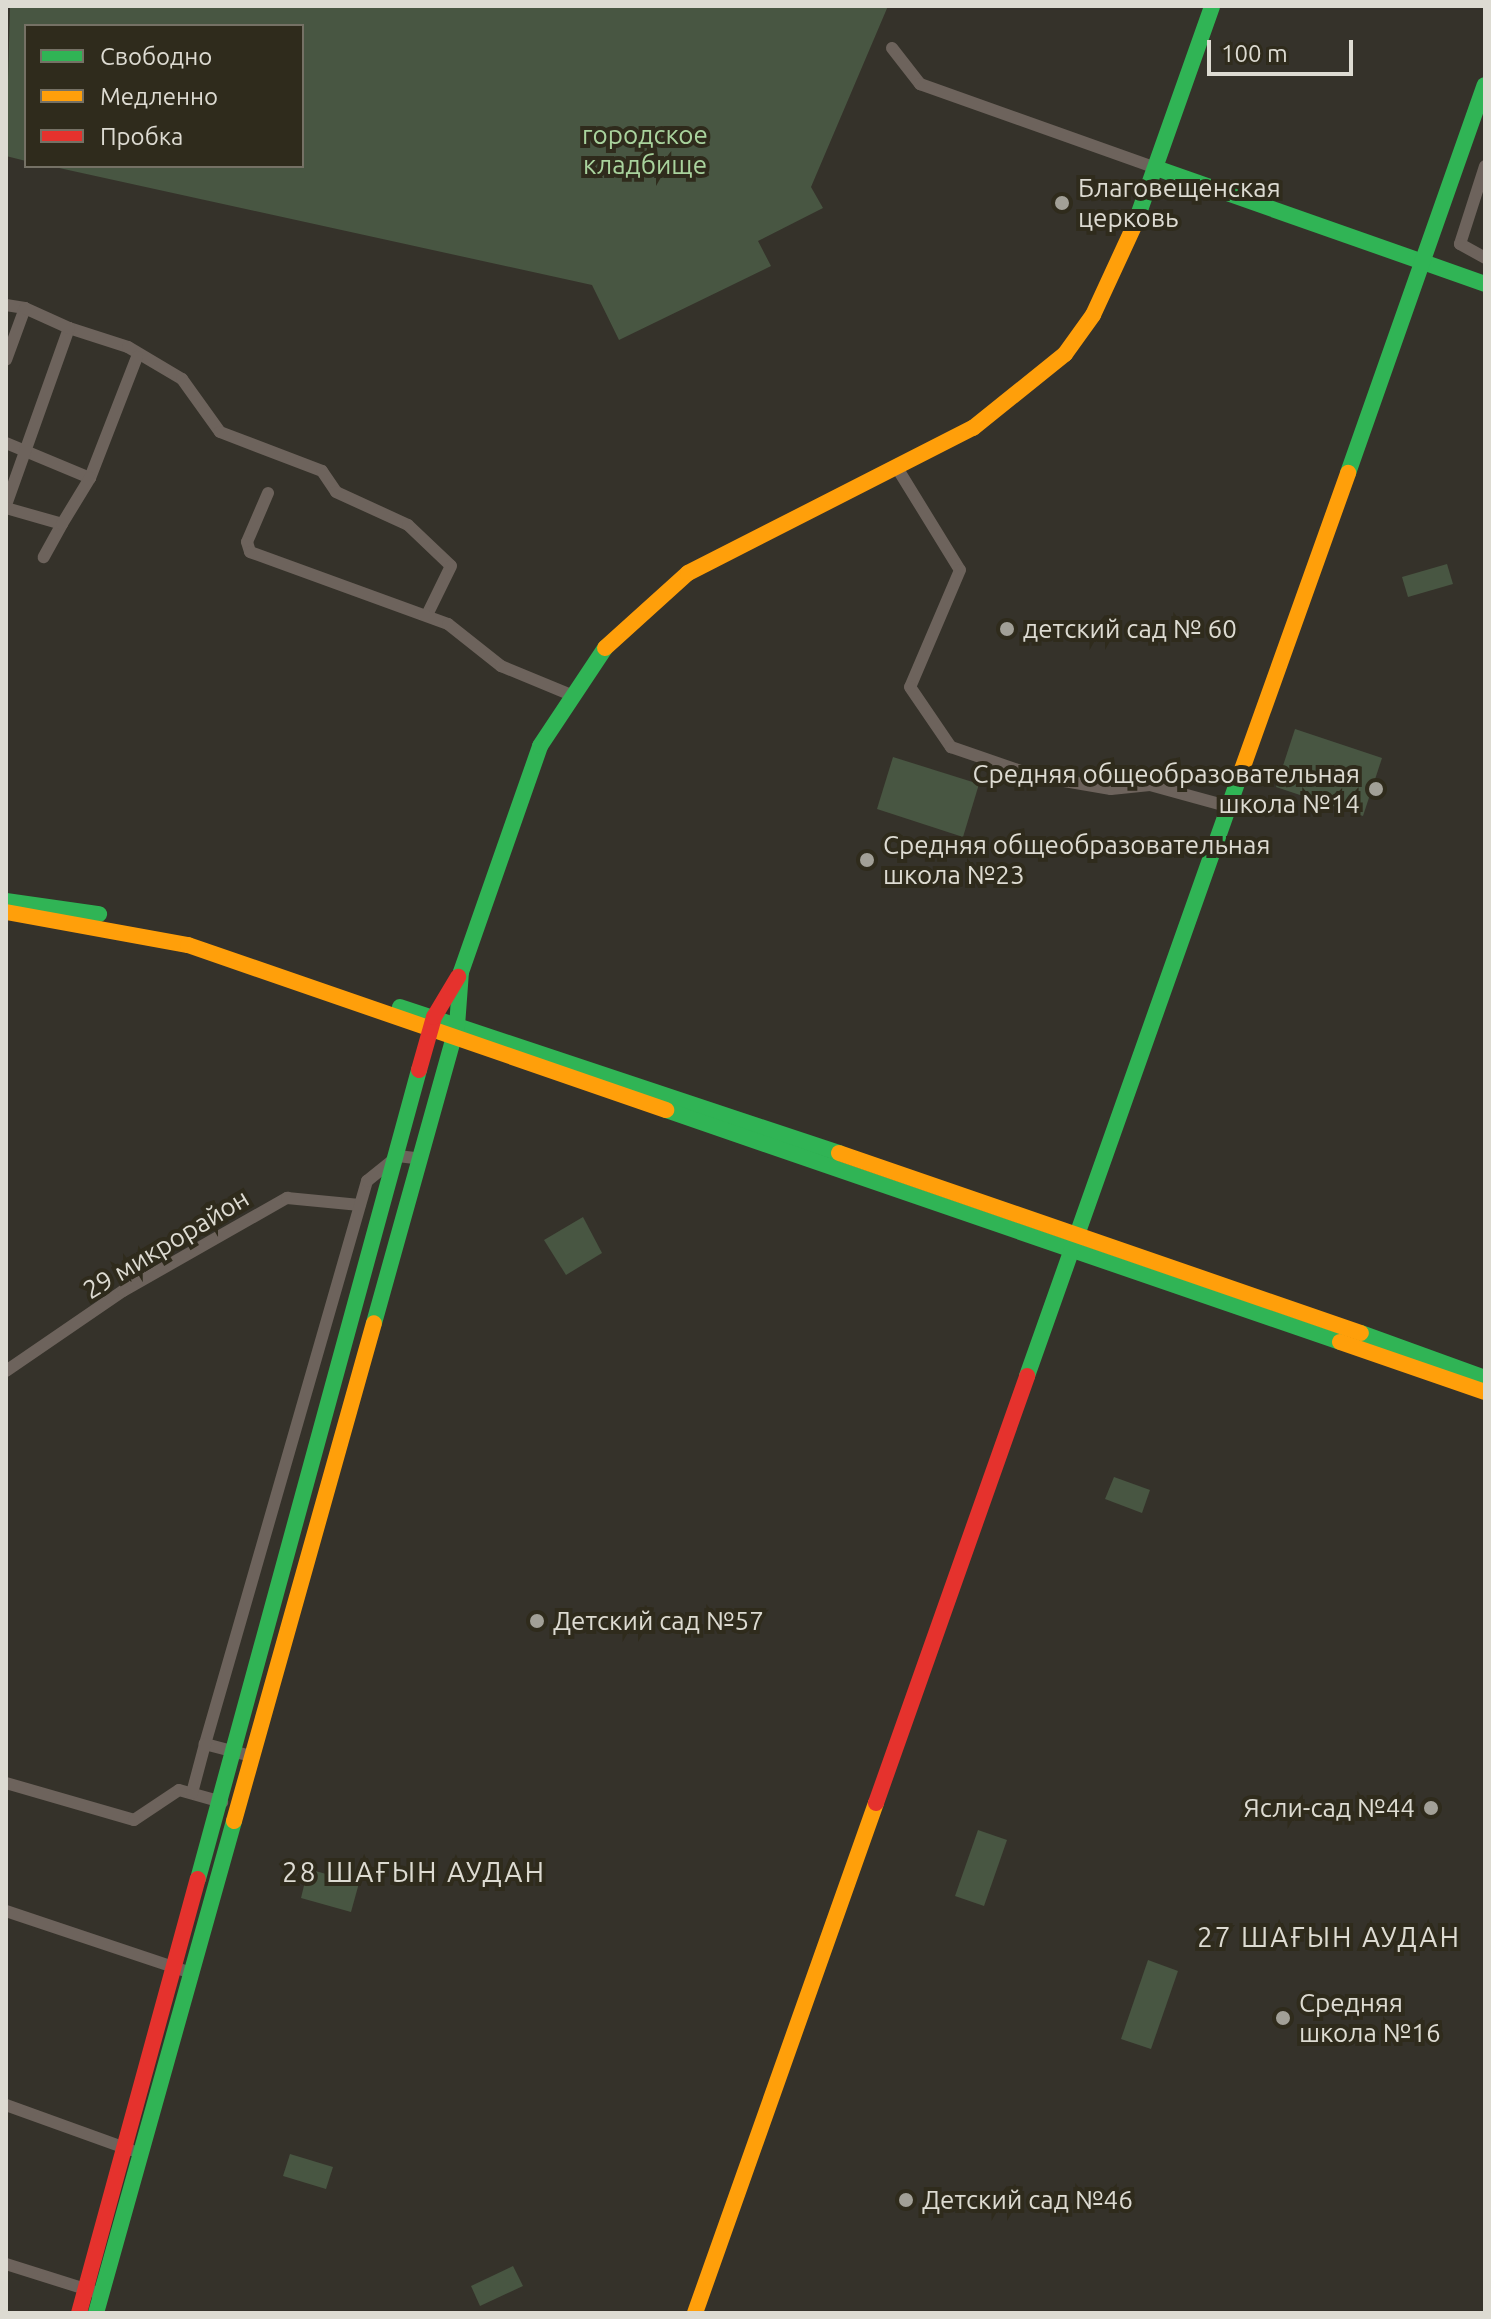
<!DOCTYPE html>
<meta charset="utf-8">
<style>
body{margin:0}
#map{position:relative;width:1491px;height:2319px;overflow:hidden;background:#35322a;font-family:Ubuntu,sans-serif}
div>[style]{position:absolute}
.green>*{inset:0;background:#485642}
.street>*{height:12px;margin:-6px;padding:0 6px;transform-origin:6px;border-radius:6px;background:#6d635c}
.fast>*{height:16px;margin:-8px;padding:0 8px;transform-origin:8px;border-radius:8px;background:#30b455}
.slow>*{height:16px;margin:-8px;padding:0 8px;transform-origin:8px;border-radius:8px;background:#ff9f0a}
.jam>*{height:16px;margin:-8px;padding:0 8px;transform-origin:8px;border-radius:8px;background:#e5322d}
.dots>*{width:22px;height:22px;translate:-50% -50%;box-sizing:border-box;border:4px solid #2f2b1c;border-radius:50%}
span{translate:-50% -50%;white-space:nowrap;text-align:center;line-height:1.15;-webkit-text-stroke:8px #2f2b1c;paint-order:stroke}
.park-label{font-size:26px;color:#a9d39d}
.poi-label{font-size:26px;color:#dddbd2}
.left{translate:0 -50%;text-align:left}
.right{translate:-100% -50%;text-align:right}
.street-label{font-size:26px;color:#dddbd2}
.neighbourhood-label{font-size:28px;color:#dddbd2;letter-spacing:2px}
.frame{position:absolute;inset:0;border:8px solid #dddbd2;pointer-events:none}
.legend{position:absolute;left:24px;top:24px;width:280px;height:144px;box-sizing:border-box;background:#2f2b1c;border:2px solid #757165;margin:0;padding:10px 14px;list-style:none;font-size:24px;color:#dddbd2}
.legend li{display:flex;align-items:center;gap:16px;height:40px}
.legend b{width:40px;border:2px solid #757165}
.scale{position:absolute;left:1207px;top:40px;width:146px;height:36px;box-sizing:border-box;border:4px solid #dddbd2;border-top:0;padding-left:10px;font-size:24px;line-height:28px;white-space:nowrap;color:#dddbd2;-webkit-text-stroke:6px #2f2b1c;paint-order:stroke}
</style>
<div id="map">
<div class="green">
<div style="clip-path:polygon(10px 6px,888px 6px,811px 187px,823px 208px,758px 241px,771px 266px,619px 340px,592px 285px,50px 166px,302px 166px,302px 26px,26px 26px,26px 161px,6px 156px)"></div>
<div style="clip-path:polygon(1447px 564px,1453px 584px,1408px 597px,1402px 577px)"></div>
<div style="clip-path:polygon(1295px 729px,1382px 758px,1363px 816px,1276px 787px)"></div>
<div style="clip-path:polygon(893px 757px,979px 784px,963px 837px,877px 809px)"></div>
<div style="clip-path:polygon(583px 1217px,602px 1253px,566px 1275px,544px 1240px)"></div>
<div style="clip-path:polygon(1114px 1477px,1150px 1490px,1142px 1513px,1105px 1499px)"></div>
<div style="clip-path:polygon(978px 1830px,1007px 1840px,984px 1906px,955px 1896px)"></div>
<div style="clip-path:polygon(308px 1869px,359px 1883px,351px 1912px,301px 1898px)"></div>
<div style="clip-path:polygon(1148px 1960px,1178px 1971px,1151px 2049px,1121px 2039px)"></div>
<div style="clip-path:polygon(290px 2154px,333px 2167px,326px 2189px,283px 2176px)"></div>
<div style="clip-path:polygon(513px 2266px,523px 2286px,480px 2306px,471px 2286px)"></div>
</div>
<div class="street">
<div style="left:892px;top:48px;width:46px;rotate:52.1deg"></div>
<div style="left:920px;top:84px;width:251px;rotate:19.6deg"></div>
<div style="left:1485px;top:166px;width:82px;rotate:107.8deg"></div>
<div style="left:1460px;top:244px;width:29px;rotate:29deg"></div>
<div style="left:6px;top:305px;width:19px;rotate:9deg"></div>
<div style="left:25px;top:308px;width:55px;rotate:110.1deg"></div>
<div style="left:69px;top:328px;width:62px;rotate:17.9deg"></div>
<div style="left:128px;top:347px;width:63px;rotate:30.7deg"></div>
<div style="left:182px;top:379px;width:65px;rotate:54.4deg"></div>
<div style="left:220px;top:432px;width:109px;rotate:20.9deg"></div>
<div style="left:322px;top:471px;width:25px;rotate:56deg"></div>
<div style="left:336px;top:492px;width:79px;rotate:24.6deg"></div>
<div style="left:408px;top:525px;width:59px;rotate:43.6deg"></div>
<div style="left:451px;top:566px;width:55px;rotate:116.1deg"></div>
<div style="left:6px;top:443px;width:91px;rotate:22.6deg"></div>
<div style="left:90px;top:478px;width:130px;rotate:-68.8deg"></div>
<div style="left:899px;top:471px;width:116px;rotate:58.4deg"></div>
<div style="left:960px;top:570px;width:127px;rotate:113.1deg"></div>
<div style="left:910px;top:687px;width:73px;rotate:55.7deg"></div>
<div style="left:951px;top:747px;width:89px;rotate:19deg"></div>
<div style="left:1035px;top:776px;width:77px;rotate:9.7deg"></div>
<div style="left:1111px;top:789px;width:39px;rotate:-6deg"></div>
<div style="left:1150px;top:785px;width:80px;rotate:15.3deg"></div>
<div style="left:268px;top:493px;width:53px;rotate:113.2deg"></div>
<div style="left:247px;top:542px;width:10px;rotate:73deg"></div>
<div style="left:250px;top:552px;width:211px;rotate:20deg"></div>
<div style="left:448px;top:624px;width:68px;rotate:38.4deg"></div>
<div style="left:501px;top:666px;width:74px;rotate:22.4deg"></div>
<div style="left:6px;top:505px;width:188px;rotate:-70.4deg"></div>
<div style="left:69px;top:328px;width:48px;rotate:-155.6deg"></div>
<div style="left:6px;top:508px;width:58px;rotate:15.9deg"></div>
<div style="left:62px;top:524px;width:38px;rotate:119deg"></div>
<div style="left:62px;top:524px;width:54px;rotate:-58.7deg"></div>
<div style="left:6px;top:1371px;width:142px;rotate:-34.4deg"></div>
<div style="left:123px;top:1291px;width:189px;rotate:-29.6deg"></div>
<div style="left:287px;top:1198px;width:73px;rotate:5.5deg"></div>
<div style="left:251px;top:1756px;width:48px;rotate:-165.4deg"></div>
<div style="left:205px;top:1744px;width:586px;rotate:-73.95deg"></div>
<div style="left:367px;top:1181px;width:40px;rotate:-39deg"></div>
<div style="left:398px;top:1156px;width:23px;rotate:7deg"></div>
<div style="left:6px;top:1783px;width:133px;rotate:16.1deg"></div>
<div style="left:134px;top:1820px;width:54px;rotate:-33.7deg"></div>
<div style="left:179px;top:1790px;width:45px;rotate:15.6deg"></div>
<div style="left:192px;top:1793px;width:51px;rotate:-75.1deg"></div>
<div style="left:6px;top:1911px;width:195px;rotate:18.5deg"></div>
<div style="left:6px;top:2105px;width:133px;rotate:19.8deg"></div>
<div style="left:6px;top:2264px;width:100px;rotate:17.5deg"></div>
</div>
<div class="fast">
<div style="left:1156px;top:168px;width:349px;rotate:19.4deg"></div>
<div style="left:1135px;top:224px;width:231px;rotate:-70.5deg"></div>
<div style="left:1348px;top:473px;width:411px;rotate:-70.6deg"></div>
<div style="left:6px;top:901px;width:94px;rotate:8deg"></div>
<div style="left:400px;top:1007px;width:463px;rotate:18.4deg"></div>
<div style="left:666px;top:1110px;width:713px;rotate:18.99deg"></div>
<div style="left:374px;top:1323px;width:308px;rotate:-74.4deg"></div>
<div style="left:457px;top:1026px;width:54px;rotate:-85.8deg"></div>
<div style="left:461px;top:972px;width:239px;rotate:-70.7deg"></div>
<div style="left:540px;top:746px;width:118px;rotate:-56.4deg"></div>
<div style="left:1361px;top:1333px;width:132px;rotate:19.9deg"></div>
<div style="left:1027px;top:1376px;width:638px;rotate:-70.49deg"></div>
<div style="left:198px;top:1879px;width:839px;rotate:-74.72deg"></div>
<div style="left:96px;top:2313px;width:511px;rotate:-74.33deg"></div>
</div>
<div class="slow">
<div style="left:605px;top:648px;width:112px;rotate:-42.1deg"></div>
<div style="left:688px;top:573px;width:320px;rotate:-27deg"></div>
<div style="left:973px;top:428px;width:118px;rotate:-38.8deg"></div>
<div style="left:1065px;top:354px;width:48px;rotate:-54.3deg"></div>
<div style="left:1093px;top:315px;width:100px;rotate:-65.2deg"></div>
<div style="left:1240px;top:775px;width:321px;rotate:-70.3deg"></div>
<div style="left:6px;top:912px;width:185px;rotate:10.3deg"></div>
<div style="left:188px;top:945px;width:506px;rotate:19.04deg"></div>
<div style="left:839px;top:1153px;width:552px;rotate:19.03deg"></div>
<div style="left:1340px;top:1342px;width:153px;rotate:19deg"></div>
<div style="left:234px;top:1821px;width:517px;rotate:-74.3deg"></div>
<div style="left:695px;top:2313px;width:541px;rotate:-70.46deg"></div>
</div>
<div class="jam">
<div style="left:419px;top:1070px;width:55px;rotate:-74.2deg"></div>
<div style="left:434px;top:1017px;width:47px;rotate:-59deg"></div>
<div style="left:876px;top:1803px;width:453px;rotate:-70.5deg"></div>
<div style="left:79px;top:2313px;width:450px;rotate:-74.7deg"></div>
</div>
<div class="dots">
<div style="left:1062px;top:203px;background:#a2a097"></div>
<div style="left:1007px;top:629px;background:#a2a097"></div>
<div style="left:1376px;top:789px;background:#a2a097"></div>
<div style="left:867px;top:860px;background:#a2a097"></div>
<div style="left:537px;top:1621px;background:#a2a097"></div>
<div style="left:1431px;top:1808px;background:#a2a097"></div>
<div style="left:1283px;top:2018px;background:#a2a097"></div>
<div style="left:906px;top:2200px;background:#a2a097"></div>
</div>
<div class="park-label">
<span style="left:645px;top:150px">городское<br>кладбище</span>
</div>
<div class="poi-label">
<span class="left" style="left:1078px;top:203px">Благовещенская<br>церковь</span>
<span class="left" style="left:1023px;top:629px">детский сад № 60</span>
<span class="right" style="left:1360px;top:789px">Cредняя общеобразовательная<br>школа №14</span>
<span class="left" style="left:883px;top:860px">Средняя общеобразовательная<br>школа №23</span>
<span class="left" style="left:553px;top:1621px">Детский сад №57</span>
<span class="right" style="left:1415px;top:1808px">Ясли-сад №44</span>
<span class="left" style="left:1299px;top:2018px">Средняя<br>школа №16</span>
<span class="left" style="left:922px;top:2200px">Детский сад №46</span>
</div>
<div class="street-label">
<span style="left:166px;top:1244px;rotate:-31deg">29 микрорайон</span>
</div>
<div class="neighbourhood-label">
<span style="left:414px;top:1872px">28 ШАҒЫН АУДАН</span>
<span style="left:1329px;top:1937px">27 ШАҒЫН АУДАН</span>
</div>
<div class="frame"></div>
<ul class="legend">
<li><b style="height:10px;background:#30b455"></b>Свободно</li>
<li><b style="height:10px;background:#ff9f0a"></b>Медленно</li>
<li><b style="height:10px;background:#e5322d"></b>Пробка</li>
</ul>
<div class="scale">100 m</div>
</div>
